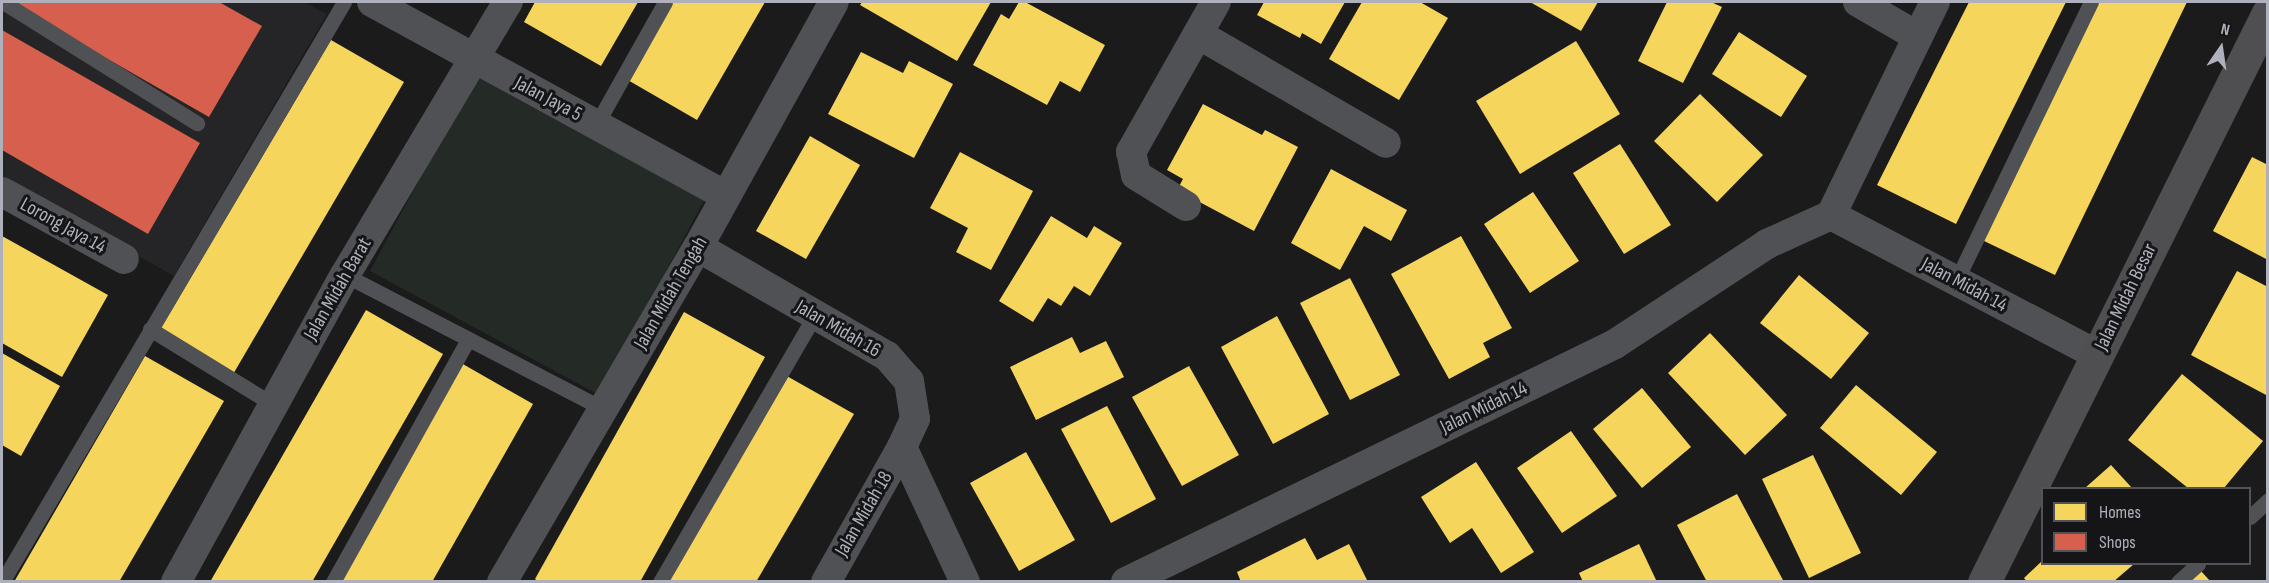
<!DOCTYPE html>
<style>
body{margin:0}
#map{position:relative;width:2269px;height:583px;overflow:hidden;background:#1b1b1b;font-family:"Sofia Sans Condensed",sans-serif}
div>[style]{position:absolute}
.built>*{inset:0;background:#252527}
.green>*{inset:0;background:#242a25}
.homes>*{inset:0;background:#f6d55c}
.shops>*{inset:0;background:#d6604d}
.lane>*{height:15px;margin:-7.5px;padding:0 7.5px;transform-origin:7.5px;border-radius:7.5px;background:#505154}
.street>*{height:30px;margin:-15px;padding:0 15px;transform-origin:15px;border-radius:15px;background:#505154}
.secondary>*{height:33px;margin:-16.5px;padding:0 16.5px;transform-origin:16.5px;border-radius:16.5px;background:#4f4f52}
span{translate:-50% -50%;white-space:nowrap;text-align:center;line-height:1.15;-webkit-text-stroke:6px #151517;paint-order:stroke}
.street-label{font-size:20px;color:#aeb1bb}
.frame{position:absolute;inset:0;border:3px solid #aeb1bb;pointer-events:none}
.legend{position:absolute;left:2041px;top:487px;width:210px;height:78px;box-sizing:border-box;background:#151517;border:2px solid #525359;margin:0;padding:8px 10px;list-style:none;font-size:18px;color:#aeb1bb}
.legend li{display:flex;align-items:center;gap:12px;height:30px}
.legend b{width:30px;border:2px solid #525359}
.north{position:absolute;left:2191px;top:18px;width:60px;height:60px;-webkit-text-stroke:4px #151517;paint-order:stroke;rotate:13deg;font-size:16px;font-weight:700;line-height:24px;text-align:center;color:#aeb1bb}
.north::after{content:'';display:block;margin:auto;width:21px;height:27px;background:#aeb1bb;clip-path:polygon(50% 0,100% 100%,50% 72%,0 100%)}
</style>
<div id="map">
<div class="built">
<div style="clip-path:polygon(2px 2px,304px 2px,327px 14px,174px 276px,2px 179px)"></div>
</div>
<div class="green">
<div style="clip-path:polygon(477px 73px,706px 197px,599px 395px,370px 271px)"></div>
</div>
<div class="homes">
<div style="clip-path:polygon(535px 2px,638px 2px,601px 66px,524px 22px)"></div>
<div style="clip-path:polygon(671px 2px,765px 2px,697px 120px,626px 79px)"></div>
<div style="clip-path:polygon(862px 2px,991px 2px,957px 61px,860px 5px)"></div>
<div style="clip-path:polygon(1019px 2px,1025px 2px,1105px 45px,1080px 92px,1060px 81px,1047px 105px,973px 65px,1001px 14px,1009px 19px)"></div>
<div style="clip-path:polygon(1264px 2px,1345px 2px,1321px 44px,1302px 33px,1300px 38px,1257px 15px)"></div>
<div style="clip-path:polygon(1362px 2px,1420px 2px,1448px 18px,1399px 100px,1329px 59px)"></div>
<div style="clip-path:polygon(1530px 2px,1598px 2px,1581px 31px)"></div>
<div style="clip-path:polygon(1667px 2px,1711px 2px,1722px 7px,1683px 83px,1638px 61px)"></div>
<div style="clip-path:polygon(1969px 2px,2066px 2px,1956px 224px,1877px 185px)"></div>
<div style="clip-path:polygon(2098px 2px,2187px 2px,2055px 275px,1982px 240px)"></div>
<div style="clip-path:polygon(1739px 32px,1807px 76px,1781px 117px,1712px 74px)"></div>
<div style="clip-path:polygon(331px 40px,404px 82px,232px 376px,158px 333px)"></div>
<div style="clip-path:polygon(1576px 41px,1620px 114px,1520px 174px,1476px 101px)"></div>
<div style="clip-path:polygon(861px 52px,903px 73px,909px 61px,953px 84px,914px 158px,828px 114px)"></div>
<div style="clip-path:polygon(1700px 94px,1763px 155px,1717px 202px,1654px 141px)"></div>
<div style="clip-path:polygon(1203px 104px,1262px 135px,1265px 130px,1298px 147px,1254px 231px,1177px 190px,1183px 179px,1167px 170px)"></div>
<div style="clip-path:polygon(810px 136px,860px 165px,806px 259px,756px 231px)"></div>
<div style="clip-path:polygon(1620px 144px,1671px 225px,1624px 254px,1573px 173px)"></div>
<div style="clip-path:polygon(960px 152px,1033px 191px,991px 270px,956px 252px,968px 228px,930px 208px)"></div>
<div style="clip-path:polygon(2252px 157px,2268px 165px,2268px 260px,2213px 231px)"></div>
<div style="clip-path:polygon(1331px 169px,1407px 210px,1391px 241px,1364px 226px,1340px 270px,1291px 243px)"></div>
<div style="clip-path:polygon(1533px 192px,1579px 261px,1530px 293px,1484px 224px)"></div>
<div style="clip-path:polygon(1051px 216px,1087px 238px,1094px 226px,1122px 243px,1090px 296px,1074px 286px,1061px 306px,1048px 298px,1033px 322px,999px 301px)"></div>
<div style="clip-path:polygon(2px 236px,108px 295px,62px 377px,2px 343px)"></div>
<div style="clip-path:polygon(1461px 236px,1512px 328px,1483px 343px,1490px 357px,1449px 379px,1391px 274px)"></div>
<div style="clip-path:polygon(2237px 271px,2268px 287px,2268px 396px,2191px 355px)"></div>
<div style="clip-path:polygon(1799px 275px,1869px 333px,1831px 379px,1760px 323px)"></div>
<div style="clip-path:polygon(1350px 278px,1400px 375px,1350px 400px,1300px 303px)"></div>
<div style="clip-path:polygon(366px 310px,443px 354px,312px 582px,210px 582px)"></div>
<div style="clip-path:polygon(684px 312px,765px 357px,640px 582px,539px 582px,535px 579px)"></div>
<div style="clip-path:polygon(1277px 316px,1329px 414px,1273px 444px,1221px 347px)"></div>
<div style="clip-path:polygon(1710px 333px,1787px 415px,1745px 455px,1668px 373px)"></div>
<div style="clip-path:polygon(1072px 337px,1080px 353px,1106px 341px,1124px 377px,1036px 420px,1010px 367px)"></div>
<div style="clip-path:polygon(2px 353px,60px 386px,21px 456px,2px 445px)"></div>
<div style="clip-path:polygon(145px 356px,224px 401px,119px 582px,14px 582px)"></div>
<div style="clip-path:polygon(461px 363px,533px 404px,432px 582px,337px 582px)"></div>
<div style="clip-path:polygon(1189px 366px,1239px 455px,1182px 486px,1132px 397px)"></div>
<div style="clip-path:polygon(2182px 374px,2263px 441px,2224px 488px,2188px 488px,2128px 440px)"></div>
<div style="clip-path:polygon(785px 375px,854px 414px,793px 519px,756px 582px,665px 582px)"></div>
<div style="clip-path:polygon(1856px 385px,1937px 452px,1901px 495px,1820px 428px)"></div>
<div style="clip-path:polygon(1642px 388px,1691px 447px,1642px 488px,1593px 429px)"></div>
<div style="clip-path:polygon(1107px 406px,1156px 499px,1111px 523px,1061px 429px)"></div>
<div style="clip-path:polygon(1571px 431px,1617px 496px,1562px 533px,1517px 468px)"></div>
<div style="clip-path:polygon(1026px 452px,1075px 540px,1019px 571px,970px 483px)"></div>
<div style="clip-path:polygon(1813px 455px,1861px 553px,1809px 578px,1762px 479px)"></div>
<div style="clip-path:polygon(1476px 462px,1534px 552px,1501px 573px,1472px 528px,1450px 543px,1421px 497px)"></div>
<div style="clip-path:polygon(2111px 465px,2132px 488px,2085px 488px)"></div>
<div style="clip-path:polygon(1737px 494px,1784px 582px,1707px 582px,1677px 525px)"></div>
<div style="clip-path:polygon(1305px 538px,1317px 560px,1349px 544px,1368px 582px,1241px 582px,1237px 572px)"></div>
<div style="clip-path:polygon(1639px 544px,1657px 582px,1583px 582px,1579px 573px)"></div>
<div style="clip-path:polygon(2042px 561px,2043px 564px,2134px 564px,2113px 582px,2027px 582px,2024px 578px)"></div>
<div style="clip-path:polygon(2200px 570px,2211px 582px,2187px 582px)"></div>
</div>
<div class="shops">
<div style="clip-path:polygon(8px 2px,219px 2px,262px 26px,209px 117px)"></div>
<div style="clip-path:polygon(2px 30px,200px 143px,148px 234px,2px 150px)"></div>
</div>
<div class="lane">
<div style="left:3px;top:2px;width:229px;rotate:32deg"></div>
<div style="left:596px;top:125px;width:141px;rotate:-60.7deg"></div>
<div style="left:345px;top:275px;width:291px;rotate:27.4deg"></div>
<div style="left:1956px;top:281px;width:310px;rotate:-64.2deg"></div>
<div style="left:150px;top:329px;width:145px;rotate:31.5deg"></div>
<div style="left:2250px;top:517px;width:25px;rotate:-43deg"></div>
<div style="left:2px;top:582px;width:673px;rotate:-59.47deg"></div>
<div style="left:333px;top:582px;width:278px;rotate:-60.9deg"></div>
<div style="left:660px;top:582px;width:307px;rotate:-59.9deg"></div>
<div style="left:2178px;top:582px;width:27px;rotate:-42deg"></div>
</div>
<div class="street">
<div style="left:372px;top:2px;width:402px;rotate:28.7deg"></div>
<div style="left:1858px;top:2px;width:68px;rotate:30deg"></div>
<div style="left:1198px;top:34px;width:217px;rotate:30.1deg"></div>
<div style="left:2px;top:192px;width:139px;rotate:28.8deg"></div>
<div style="left:1186px;top:206px;width:59px;rotate:-148.2deg"></div>
<div style="left:1136px;top:175px;width:24px;rotate:-102deg"></div>
<div style="left:1131px;top:152px;width:172px;rotate:-60.5deg"></div>
<div style="left:1831px;top:215px;width:301px;rotate:27.7deg"></div>
<div style="left:698px;top:247px;width:218px;rotate:30deg"></div>
<div style="left:887px;top:356px;width:33px;rotate:49deg"></div>
<div style="left:909px;top:381px;width:38px;rotate:81deg"></div>
<div style="left:915px;top:419px;width:31px;rotate:115deg"></div>
<div style="left:902px;top:447px;width:149px;rotate:65deg"></div>
<div style="left:176px;top:582px;width:350px;rotate:-61.2deg"></div>
<div style="left:345px;top:275px;width:318px;rotate:-59.2deg"></div>
<div style="left:502px;top:582px;width:388px;rotate:-59.7deg"></div>
<div style="left:698px;top:247px;width:280px;rotate:-61deg"></div>
<div style="left:826px;top:582px;width:155px;rotate:-60.6deg"></div>
<div style="left:1126px;top:582px;width:544px;rotate:-25.95deg"></div>
<div style="left:1615px;top:344px;width:182px;rotate:-33.3deg"></div>
<div style="left:1767px;top:244px;width:70px;rotate:-24.4deg"></div>
<div style="left:1831px;top:215px;width:237px;rotate:-64deg"></div>
</div>
<div class="secondary">
<div style="left:1984px;top:582px;width:636px;rotate:-63.48deg"></div>
</div>
<div class="street-label">
<span style="left:548px;top:99px;rotate:28deg">Jalan Jaya 5</span>
<span style="left:63px;top:226px;rotate:29deg">Lorong Jaya 14</span>
<span style="left:1964px;top:285px;rotate:28deg">Jalan Midah 14</span>
<span style="left:338px;top:289px;rotate:-60deg">Jalan Midah Barat</span>
<span style="left:671px;top:293px;rotate:-60deg">Jalan Midah Tengah</span>
<span style="left:2126px;top:297px;rotate:-64deg">Jalan Midah Besar</span>
<span style="left:838px;top:329px;rotate:30deg">Jalan Midah 16</span>
<span style="left:1484px;top:408px;rotate:-26deg">Jalan Midah 14</span>
<span style="left:864px;top:514px;rotate:-60deg">Jalan Midah 18</span>
</div>
<div class="frame"></div>
<ul class="legend">
<li><b style="height:16px;background:#f6d55c"></b>Homes</li>
<li><b style="height:16px;background:#d6604d"></b>Shops</li>
</ul>
<div class="north">N</div>
</div>
